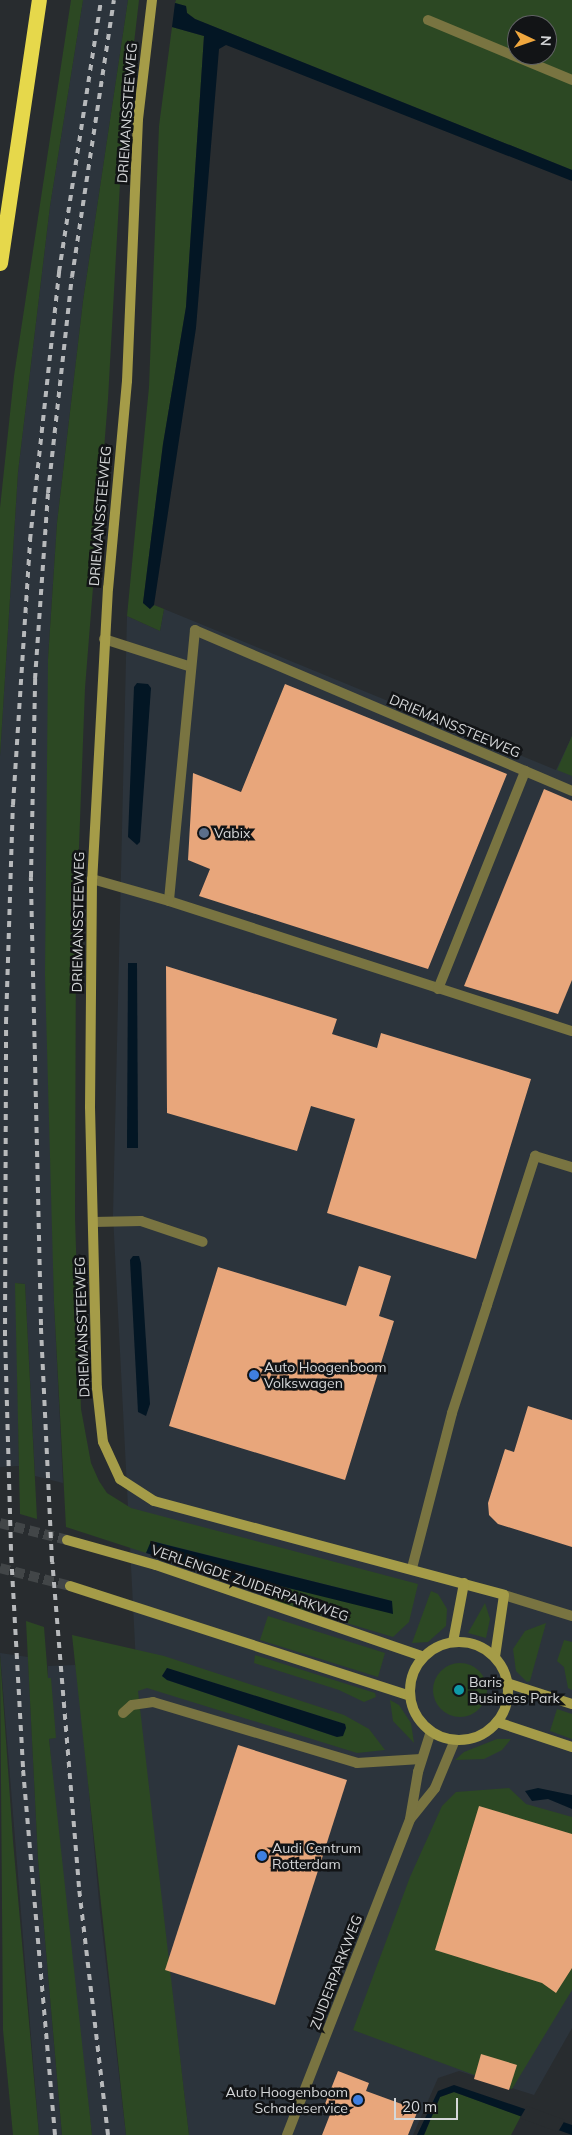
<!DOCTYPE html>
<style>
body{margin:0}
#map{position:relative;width:572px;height:2135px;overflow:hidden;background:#282c2f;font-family:Mulish,sans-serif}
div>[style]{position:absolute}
.built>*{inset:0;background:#2c343c}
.green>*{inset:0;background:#2c4823}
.round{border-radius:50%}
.water>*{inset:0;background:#031624}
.pier>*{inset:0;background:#282c2f}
.building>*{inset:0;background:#e8a67b}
.secondary-tunnel>*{height:10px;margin-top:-5px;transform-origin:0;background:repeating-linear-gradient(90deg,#424648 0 10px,transparent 0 15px)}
.service>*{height:10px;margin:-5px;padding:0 5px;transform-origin:5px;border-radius:5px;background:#797441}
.minor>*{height:10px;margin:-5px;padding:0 5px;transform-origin:5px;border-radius:5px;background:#797441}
.secondary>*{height:10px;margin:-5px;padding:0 5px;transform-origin:5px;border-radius:5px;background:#a59c48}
.secondary>.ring{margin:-5px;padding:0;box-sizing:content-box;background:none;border:10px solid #a59c48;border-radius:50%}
.motorway>*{height:15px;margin:-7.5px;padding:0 7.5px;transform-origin:7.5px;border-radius:7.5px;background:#e6d84b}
.rail>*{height:4px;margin-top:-2px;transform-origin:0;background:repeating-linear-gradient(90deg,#b7b9bb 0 6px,transparent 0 12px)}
.dots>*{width:14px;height:14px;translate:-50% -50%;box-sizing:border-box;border:2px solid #121416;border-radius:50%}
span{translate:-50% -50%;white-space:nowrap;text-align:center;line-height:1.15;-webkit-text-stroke:5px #121416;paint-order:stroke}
.street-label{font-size:14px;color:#d5d7d9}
.poi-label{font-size:14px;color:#d5d7d9}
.left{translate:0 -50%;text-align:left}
.right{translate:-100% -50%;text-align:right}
.north{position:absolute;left:507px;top:15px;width:50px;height:50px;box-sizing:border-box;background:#121416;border:1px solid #606264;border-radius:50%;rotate:93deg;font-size:14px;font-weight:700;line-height:20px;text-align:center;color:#d5d7d9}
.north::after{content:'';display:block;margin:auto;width:18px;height:22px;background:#efa73e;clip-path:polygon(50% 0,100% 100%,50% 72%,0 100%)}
.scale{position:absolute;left:394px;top:2098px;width:64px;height:22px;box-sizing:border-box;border:2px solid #d5d7d9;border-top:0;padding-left:6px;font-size:15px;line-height:18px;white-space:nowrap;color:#d5d7d9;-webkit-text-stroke:4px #121416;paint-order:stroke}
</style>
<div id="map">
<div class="built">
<div style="clip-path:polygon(83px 0,128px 0,83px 301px,57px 523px,48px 659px,54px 1303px,63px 1483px,35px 1476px,25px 1284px,16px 1283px,19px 1466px,0 1467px,0 756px,18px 472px,50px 206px)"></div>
<div style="clip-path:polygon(164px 609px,556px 770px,572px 736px,572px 2028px,534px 2095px,459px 2071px,438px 2078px,413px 2135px,189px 2135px,138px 1703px,113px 1215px,127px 616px,160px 631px)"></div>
<div style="clip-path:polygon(0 1653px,28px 1657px,38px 1859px,62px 2135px,39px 2135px)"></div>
<div style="clip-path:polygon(75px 1665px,78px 1671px,100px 1912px,126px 2135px,92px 2135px,65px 1913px,49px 1739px,55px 1738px,48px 1678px,48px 1666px)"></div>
</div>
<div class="green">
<div style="clip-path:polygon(71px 0,83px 0,50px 206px,18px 472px,0 756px,0 508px,14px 376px)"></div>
<div style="clip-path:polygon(128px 0,139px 0,122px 147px,108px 399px,85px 688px,76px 926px,75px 1217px,81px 1409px,91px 1463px,99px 1481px,107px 1493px,131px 1508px,418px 1584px,409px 1622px,393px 1637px,274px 1601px,262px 1588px,280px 1586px,392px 1601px,152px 1541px,146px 1553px,66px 1527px,54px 1303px,45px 975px,48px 659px,57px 523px,83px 301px)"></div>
<div style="clip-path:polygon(evenodd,176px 0,572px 0,572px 170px,195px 19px,187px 13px,186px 6px,175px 3px,176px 0,517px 25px,547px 25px,547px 55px,517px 55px,517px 25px)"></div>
<div style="clip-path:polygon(172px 27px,204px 36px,186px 307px,163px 444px,143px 603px,150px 609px,154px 605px,164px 609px,160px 631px,127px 616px,149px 387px,159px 126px)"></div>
<div style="clip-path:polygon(572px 736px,572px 776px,557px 770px)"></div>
<div style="clip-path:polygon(15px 1283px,25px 1284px,37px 1519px,20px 1514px)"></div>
<div style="clip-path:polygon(431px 1591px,438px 1594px,447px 1609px,446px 1626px,428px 1642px,412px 1643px)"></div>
<div style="clip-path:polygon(485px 1603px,490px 1619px,486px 1638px,468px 1633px)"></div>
<div style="clip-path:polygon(268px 1616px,385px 1653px,378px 1677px,260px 1640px)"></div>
<div style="clip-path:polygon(26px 1621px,44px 1627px,48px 1678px,51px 1678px,56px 1738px,49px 1739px,92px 2135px,62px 2135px,38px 1859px)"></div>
<div style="clip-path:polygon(546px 1623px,530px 1681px,527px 1682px,516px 1671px,513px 1649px,525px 1631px)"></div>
<div style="clip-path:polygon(evenodd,72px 1635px,164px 1656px,344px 1715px,369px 1729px,385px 1750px,357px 1753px,147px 1688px,138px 1691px,189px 2135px,126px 2135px,72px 1635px,167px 1668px,345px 1724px,346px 1728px,337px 1737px,167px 1680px,162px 1676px,167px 1668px)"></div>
<div style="clip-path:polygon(564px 1640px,572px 1642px,572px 1690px,568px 1688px,564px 1667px,557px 1661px)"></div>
<div style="clip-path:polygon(0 1655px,13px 1841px,39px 2135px,13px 2135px,3px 2030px)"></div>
<div style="clip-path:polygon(255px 1655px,375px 1693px,376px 1697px,364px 1702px,339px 1690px,254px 1663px)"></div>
<div class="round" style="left:433px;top:1663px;width:54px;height:54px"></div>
<div style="clip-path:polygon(390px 1700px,399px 1705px,411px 1723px,414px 1743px,393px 1721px)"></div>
<div style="clip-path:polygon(557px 1709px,572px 1714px,572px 1739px,550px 1731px)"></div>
<div style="clip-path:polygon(497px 1739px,511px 1739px,502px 1750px,484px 1759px,455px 1760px,464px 1752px)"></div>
<div style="clip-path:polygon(509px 1788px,526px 1804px,572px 1817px,572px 1990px,512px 2089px,353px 2030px,410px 1877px,442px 1806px,456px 1792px)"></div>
<div style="clip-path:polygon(454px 2092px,521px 2116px,511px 2135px,424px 2135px,440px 2097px)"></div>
</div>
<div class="water">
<div style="clip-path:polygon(175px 3px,186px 6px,187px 13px,195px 19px,572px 170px,572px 181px,226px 45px,219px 49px,196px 328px,154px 605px,150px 609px,143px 603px,163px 444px,186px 307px,204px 36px,172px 27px)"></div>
<div style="clip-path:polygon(137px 683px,148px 684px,151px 688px,140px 842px,137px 845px,128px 837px,134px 687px)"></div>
<div style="clip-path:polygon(128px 963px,137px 963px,138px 1148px,127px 1148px)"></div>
<div style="clip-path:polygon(133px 1256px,139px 1256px,141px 1263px,150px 1404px,146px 1416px,138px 1412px,130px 1260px)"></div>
<div style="clip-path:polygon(151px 1541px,392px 1601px,393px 1614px,280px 1586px,262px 1588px,146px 1553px)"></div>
<div style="clip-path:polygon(167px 1668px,345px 1724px,346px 1728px,343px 1736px,337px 1737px,167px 1680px,162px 1676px)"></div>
<div style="clip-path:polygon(538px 1788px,572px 1795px,572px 1809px,548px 1799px,532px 1801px,525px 1791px)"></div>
<div style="clip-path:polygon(454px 2085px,572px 2125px,572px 2135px,454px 2092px,440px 2097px,424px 2135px,417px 2135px,438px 2091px)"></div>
</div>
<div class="pier">
<div style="clip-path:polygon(527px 2106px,565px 2120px,558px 2132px,520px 2118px)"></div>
</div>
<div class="building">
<div style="clip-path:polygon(285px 684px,507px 774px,428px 969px,199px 896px,210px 869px,188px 860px,193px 773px,241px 792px)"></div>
<div style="clip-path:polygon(544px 789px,572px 801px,572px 980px,558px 1014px,464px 986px)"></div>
<div style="clip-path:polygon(166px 966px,337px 1019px,332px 1034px,377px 1048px,381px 1033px,531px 1079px,476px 1259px,327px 1213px,355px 1119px,311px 1106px,297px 1151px,167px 1113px)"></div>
<div style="clip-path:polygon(359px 1266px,391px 1276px,379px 1316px,394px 1321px,345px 1480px,169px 1426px,218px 1267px,346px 1306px)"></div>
<div style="clip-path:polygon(528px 1406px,572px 1420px,572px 1547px,498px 1524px,489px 1515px,488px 1503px,505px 1449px,514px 1452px)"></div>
<div style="clip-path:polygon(238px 1745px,347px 1780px,275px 2005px,165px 1970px)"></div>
<div style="clip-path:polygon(479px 1806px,572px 1834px,572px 1968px,556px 1993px,542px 1983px,435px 1950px)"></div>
<div style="clip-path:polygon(481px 2054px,517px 2065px,509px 2090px,474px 2079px)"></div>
<div style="clip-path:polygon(338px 2071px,369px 2083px,366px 2091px,418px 2110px,408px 2135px,322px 2135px,331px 2112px,323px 2109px)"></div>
</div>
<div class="secondary-tunnel">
<div style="left:0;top:1523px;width:69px;rotate:14.2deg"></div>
<div style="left:0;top:1568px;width:72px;rotate:14.4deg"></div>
</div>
<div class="service">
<div style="left:428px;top:20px;width:156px;rotate:22.6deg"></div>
<div style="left:104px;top:639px;width:91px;rotate:17.8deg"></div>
<div style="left:572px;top:791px;width:410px;rotate:-156.9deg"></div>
<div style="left:195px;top:630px;width:272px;rotate:95.5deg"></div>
<div style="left:169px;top:901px;width:423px;rotate:17.9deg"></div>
<div style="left:92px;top:879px;width:80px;rotate:15.9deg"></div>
<div style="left:438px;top:989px;width:235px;rotate:-68.2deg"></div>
<div style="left:93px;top:1222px;width:48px;rotate:-1.2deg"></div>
<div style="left:141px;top:1221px;width:65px;rotate:18.7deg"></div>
<div style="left:487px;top:1305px;width:157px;rotate:-72.1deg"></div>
<div style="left:535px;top:1156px;width:39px;rotate:17deg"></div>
<div style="left:123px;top:1713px;width:12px;rotate:-42deg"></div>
<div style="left:132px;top:1705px;width:21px;rotate:-8deg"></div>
<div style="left:153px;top:1702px;width:213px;rotate:16.6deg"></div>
<div style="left:357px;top:1763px;width:64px;rotate:-3.6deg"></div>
</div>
<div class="minor">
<div style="left:412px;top:1568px;width:160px;rotate:-75.5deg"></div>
<div style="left:452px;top:1413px;width:114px;rotate:-72deg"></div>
<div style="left:504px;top:1595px;width:71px;rotate:17.2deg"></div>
<div style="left:411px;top:1818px;width:38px;rotate:-51deg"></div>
<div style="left:435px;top:1788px;width:52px;rotate:-67.4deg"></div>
<div style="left:287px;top:2135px;width:339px;rotate:-68.7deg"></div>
<div style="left:410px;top:1819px;width:48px;rotate:-80.3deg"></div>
<div style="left:418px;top:1772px;width:43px;rotate:-72.4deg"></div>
</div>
<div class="secondary">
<div style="left:152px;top:0;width:120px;rotate:96.7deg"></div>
<div style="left:138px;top:119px;width:262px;rotate:92.4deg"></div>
<div style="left:127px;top:381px;width:208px;rotate:95.2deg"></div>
<div style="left:108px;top:588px;width:291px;rotate:93.1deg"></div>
<div style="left:92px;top:879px;width:228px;rotate:90.5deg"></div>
<div style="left:90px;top:1107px;width:281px;rotate:88.6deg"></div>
<div style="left:97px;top:1388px;width:54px;rotate:83.7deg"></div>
<div style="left:103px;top:1442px;width:41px;rotate:65.3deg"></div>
<div style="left:120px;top:1479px;width:40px;rotate:32.9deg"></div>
<div style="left:154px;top:1501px;width:362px;rotate:15deg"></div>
<div style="left:504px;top:1595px;width:63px;rotate:98.3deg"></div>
<div style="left:67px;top:1540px;width:92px;rotate:15.7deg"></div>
<div style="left:156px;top:1565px;width:283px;rotate:18.9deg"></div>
<div style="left:70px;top:1586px;width:357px;rotate:17.9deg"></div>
<div style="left:453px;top:1642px;width:60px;rotate:-79.4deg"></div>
<div class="ring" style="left:410px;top:1642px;width:88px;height:88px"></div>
<div style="left:507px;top:1683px;width:68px;rotate:17.9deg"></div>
<div style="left:497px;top:1722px;width:79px;rotate:18.4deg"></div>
</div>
<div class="motorway">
<div style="left:0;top:263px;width:266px;rotate:-81.6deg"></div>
</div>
<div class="rail">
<div style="left:55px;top:2135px;width:369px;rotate:-95deg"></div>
<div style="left:23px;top:1767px;width:217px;rotate:-93.2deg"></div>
<div style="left:11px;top:1550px;width:214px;rotate:-91.6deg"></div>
<div style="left:5px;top:1336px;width:313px;rotate:-89.8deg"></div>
<div style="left:6px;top:1023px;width:218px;rotate:-88.2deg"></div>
<div style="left:13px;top:805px;width:266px;rotate:-86.3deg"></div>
<div style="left:30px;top:540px;width:270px;rotate:-83.8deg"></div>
<div style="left:59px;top:272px;width:275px;rotate:-81.2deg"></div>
<div style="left:108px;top:2135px;width:250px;rotate:-96.7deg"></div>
<div style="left:79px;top:1887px;width:326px;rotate:-94.7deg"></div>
<div style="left:52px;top:1562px;width:237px;rotate:-92.7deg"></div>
<div style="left:41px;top:1325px;width:448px;rotate:-91.3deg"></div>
<div style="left:31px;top:877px;width:198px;rotate:-88.8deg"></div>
<div style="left:35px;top:679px;width:186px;rotate:-86deg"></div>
<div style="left:48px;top:493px;width:217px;rotate:-83.7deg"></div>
<div style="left:72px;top:277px;width:280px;rotate:-81.4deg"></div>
</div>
<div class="dots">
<div style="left:204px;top:833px;background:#5c6f8a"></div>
<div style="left:254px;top:1375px;background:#3f7fe0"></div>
<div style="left:459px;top:1690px;background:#0f9aa8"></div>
<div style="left:262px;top:1856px;background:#3f7fe0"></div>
<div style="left:358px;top:2100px;background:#3f7fe0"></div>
</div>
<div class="street-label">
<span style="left:127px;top:113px;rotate:-86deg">DRIEMANSSTEEWEG</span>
<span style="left:100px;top:516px;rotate:-85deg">DRIEMANSSTEEWEG</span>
<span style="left:455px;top:726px;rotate:23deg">DRIEMANSSTEEWEG</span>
<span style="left:78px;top:922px;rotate:-89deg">DRIEMANSSTEEWEG</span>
<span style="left:82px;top:1327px;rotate:-92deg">DRIEMANSSTEEWEG</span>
<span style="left:250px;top:1583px;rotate:19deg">VERLENGDE ZUIDERPARKWEG</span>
<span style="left:336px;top:1972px;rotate:-69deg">ZUIDERPARKWEG</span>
</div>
<div class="poi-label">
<span class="left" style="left:214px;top:833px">Vabix</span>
<span class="left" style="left:264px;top:1375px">Auto Hoogenboom<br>Volkswagen</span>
<span class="left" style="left:469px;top:1690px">Baris<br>Business Park</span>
<span class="left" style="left:272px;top:1856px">Audi Centrum<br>Rotterdam</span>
<span class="right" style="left:348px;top:2100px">Auto Hoogenboom<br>Schadeservice</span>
</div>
<div class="north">N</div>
<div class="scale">20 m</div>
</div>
